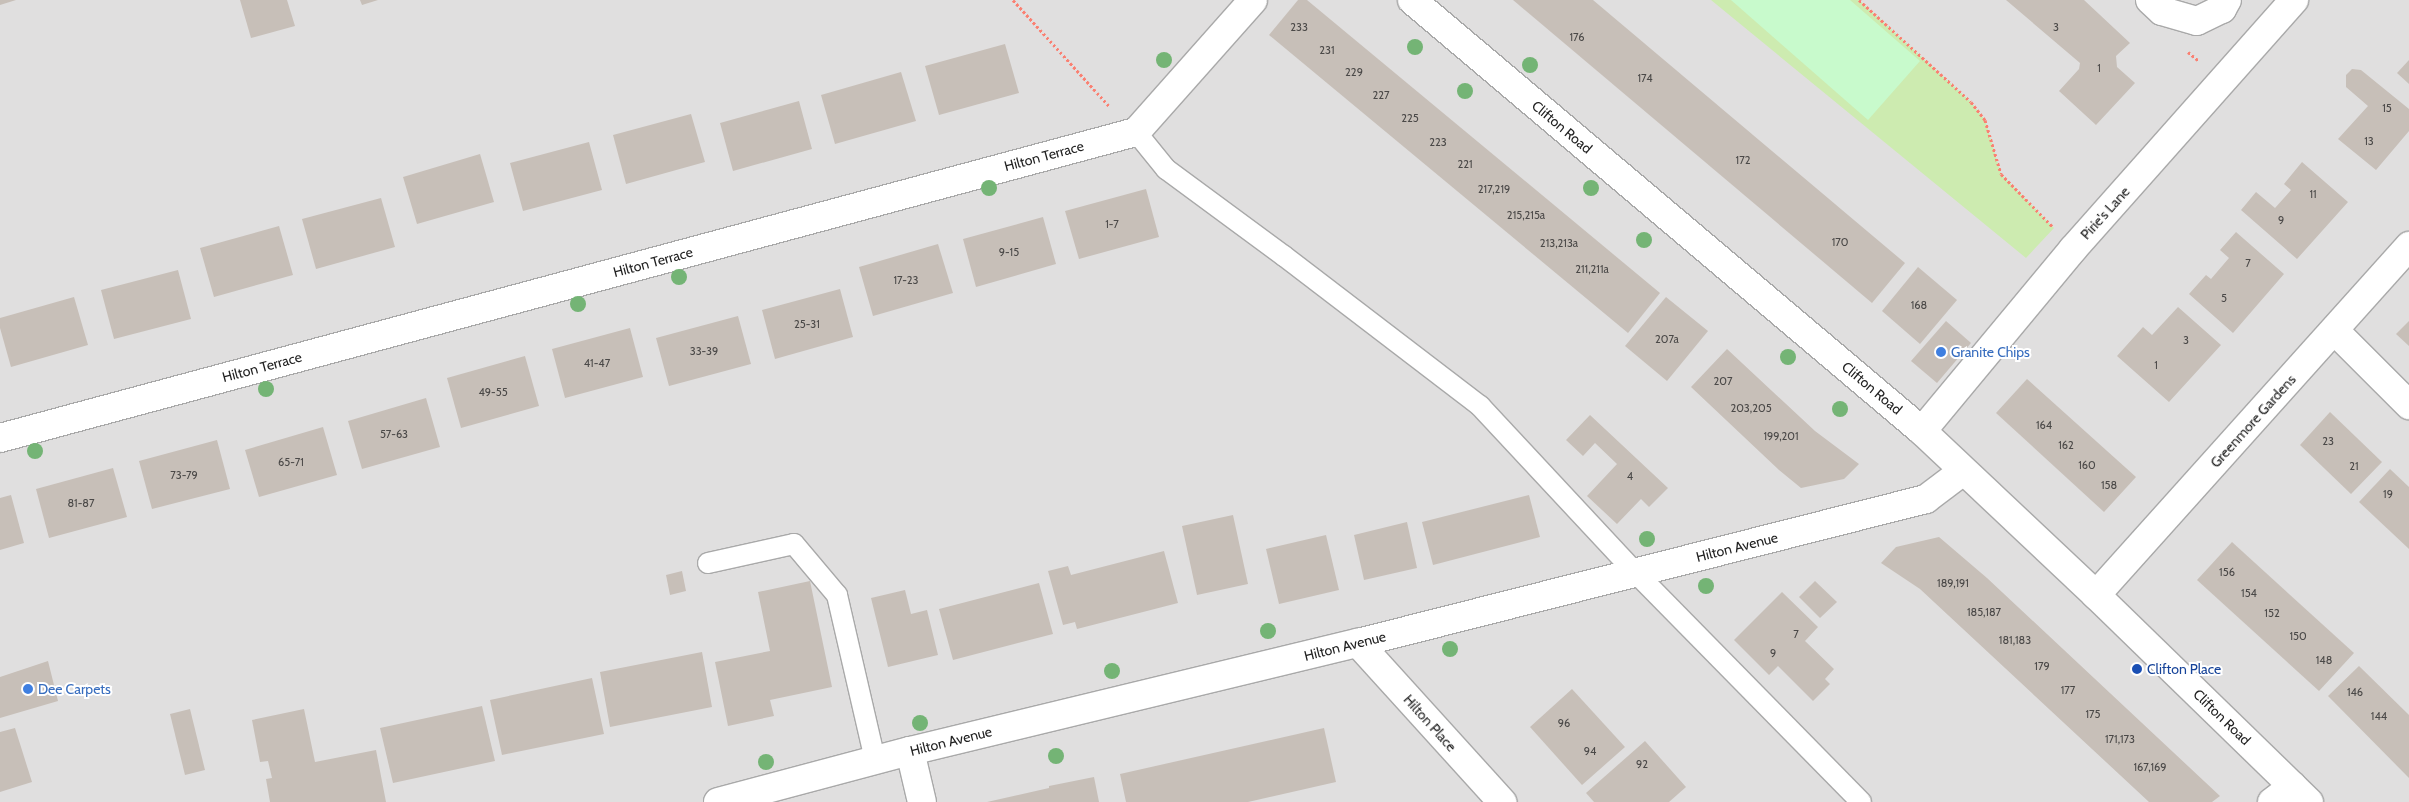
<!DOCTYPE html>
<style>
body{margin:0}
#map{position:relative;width:2409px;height:802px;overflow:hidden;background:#f2efe9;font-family:Cabin,sans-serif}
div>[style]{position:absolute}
.residential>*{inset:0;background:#e0dfdf}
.grass>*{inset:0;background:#cdebb0}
.park>*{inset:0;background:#c8facc}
.building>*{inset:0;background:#c7bfb8}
.path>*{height:3px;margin-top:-1.5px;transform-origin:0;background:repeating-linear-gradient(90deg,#fa8072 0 2.5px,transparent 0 5px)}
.roads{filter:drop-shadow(1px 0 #a9a9a9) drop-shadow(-1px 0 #a9a9a9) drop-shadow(0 1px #a9a9a9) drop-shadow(0 -1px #a9a9a9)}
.service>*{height:20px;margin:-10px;padding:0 10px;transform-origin:10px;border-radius:10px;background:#fff}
.minor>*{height:28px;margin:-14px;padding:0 14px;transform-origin:14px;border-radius:14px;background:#fff}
.tertiary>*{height:28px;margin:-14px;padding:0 14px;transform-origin:14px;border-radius:14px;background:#fff}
.trees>*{width:16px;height:16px;margin:-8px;border-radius:50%;background:#74b475}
.dots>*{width:14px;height:14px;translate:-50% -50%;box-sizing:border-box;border:2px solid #fff;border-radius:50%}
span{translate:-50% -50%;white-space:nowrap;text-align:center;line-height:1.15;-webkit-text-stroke:4px #fff;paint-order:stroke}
.number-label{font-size:11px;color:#4b4948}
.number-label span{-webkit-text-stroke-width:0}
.street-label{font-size:14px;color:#222}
.shop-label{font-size:14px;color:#366cbe}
.left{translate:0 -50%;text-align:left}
.transit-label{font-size:14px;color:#164399}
</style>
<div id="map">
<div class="residential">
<div style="clip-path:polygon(0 0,2409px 0,2409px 802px,0 802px)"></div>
</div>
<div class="grass">
<div style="clip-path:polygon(1711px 0,1859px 0,1971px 102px,1985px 120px,2001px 174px,2054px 228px,2026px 258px)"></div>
</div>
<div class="park">
<div style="clip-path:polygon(1731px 0,1850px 0,1920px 61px,1868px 120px)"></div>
</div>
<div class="building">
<div style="clip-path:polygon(0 0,16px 0,0 5px)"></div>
<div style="clip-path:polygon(240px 0,287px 0,295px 26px,251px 38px)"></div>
<div style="clip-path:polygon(360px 0,378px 0,362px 5px)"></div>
<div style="clip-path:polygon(1298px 0,1307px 0,1660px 293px,1628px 333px,1269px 35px)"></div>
<div style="clip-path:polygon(1513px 0,1593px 0,1905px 263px,1872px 303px)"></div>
<div style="clip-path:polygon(2006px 0,2084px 0,2130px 43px,2116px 56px,2117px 67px,2135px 83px,2096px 125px,2059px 91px,2079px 69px,2080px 63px)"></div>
<div style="clip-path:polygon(1005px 44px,1019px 93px,939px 115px,925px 66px)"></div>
<div style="clip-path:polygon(2409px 60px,2409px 84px,2397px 73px)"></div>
<div style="clip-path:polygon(2352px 69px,2361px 70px,2409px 109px,2409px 131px,2376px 170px,2338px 139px,2368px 106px,2346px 87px,2346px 75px)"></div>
<div style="clip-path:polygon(901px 72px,916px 121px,835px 144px,821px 95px)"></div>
<div style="clip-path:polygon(799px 101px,812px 149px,733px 171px,720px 123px)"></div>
<div style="clip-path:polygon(691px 114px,705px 162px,626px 184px,613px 135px)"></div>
<div style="clip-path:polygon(589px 142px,602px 190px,523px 211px,510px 163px)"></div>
<div style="clip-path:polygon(480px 154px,494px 202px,417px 224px,403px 177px)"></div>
<div style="clip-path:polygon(2302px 162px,2348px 202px,2297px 259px,2241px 210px,2256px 192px,2275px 208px,2291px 190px,2284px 184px)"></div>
<div style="clip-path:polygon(1146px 189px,1159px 237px,1079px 259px,1065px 211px)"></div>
<div style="clip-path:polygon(381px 198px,395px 247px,316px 269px,302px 219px)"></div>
<div style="clip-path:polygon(1043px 217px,1056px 264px,976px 287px,963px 239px)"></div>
<div style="clip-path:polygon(279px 226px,293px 275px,214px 297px,200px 248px)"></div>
<div style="clip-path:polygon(2236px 232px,2284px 274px,2233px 333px,2189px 294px,2206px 275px,2211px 279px,2229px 258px,2220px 250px)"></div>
<div style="clip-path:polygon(938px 244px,953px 293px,873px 316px,859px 267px)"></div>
<div style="clip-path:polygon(1918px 267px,1957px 300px,1920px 344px,1882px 311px)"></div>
<div style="clip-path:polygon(178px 270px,191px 319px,114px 339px,101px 290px)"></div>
<div style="clip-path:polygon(840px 289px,853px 337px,775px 359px,762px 310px)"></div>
<div style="clip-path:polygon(74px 297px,88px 345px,11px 367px,0 328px,0 318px)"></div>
<div style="clip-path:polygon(1666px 297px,1708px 331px,1667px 381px,1625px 346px)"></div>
<div style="clip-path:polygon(2178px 307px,2221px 345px,2169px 402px,2117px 356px,2143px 327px,2152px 335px)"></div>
<div style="clip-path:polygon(738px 316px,751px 364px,669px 386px,656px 338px)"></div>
<div style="clip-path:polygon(1946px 321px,1971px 343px,1937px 383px,1911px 361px)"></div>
<div style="clip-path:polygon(2409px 321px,2409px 346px,2396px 334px)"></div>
<div style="clip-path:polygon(630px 328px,643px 377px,565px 398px,552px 349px)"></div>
<div style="clip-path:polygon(1727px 349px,1815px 431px,1859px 464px,1844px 479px,1801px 488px,1779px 470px,1691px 387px)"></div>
<div style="clip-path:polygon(525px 356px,539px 406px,461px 428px,447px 378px)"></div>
<div style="clip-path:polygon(2027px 379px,2136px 477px,2104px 512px,1996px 413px)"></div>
<div style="clip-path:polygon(426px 398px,440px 447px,362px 469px,348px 421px)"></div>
<div style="clip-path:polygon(2330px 412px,2382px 462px,2351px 494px,2300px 445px)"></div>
<div style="clip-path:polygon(1590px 415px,1668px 488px,1649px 507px,1641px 499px,1617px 524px,1587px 496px,1617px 464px,1595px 443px,1583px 456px,1566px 440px)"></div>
<div style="clip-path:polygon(323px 427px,337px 475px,259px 497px,245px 450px)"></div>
<div style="clip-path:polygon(217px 440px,230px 489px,152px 509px,139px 461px)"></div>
<div style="clip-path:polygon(113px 468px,127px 517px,49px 538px,36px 489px)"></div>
<div style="clip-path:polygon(2390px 469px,2409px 487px,2409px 549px,2359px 502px)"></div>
<div style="clip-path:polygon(11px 495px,24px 543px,0 550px,0 498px)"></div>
<div style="clip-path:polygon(1529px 495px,1540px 537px,1433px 565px,1422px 522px)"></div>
<div style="clip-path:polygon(1233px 515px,1248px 584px,1197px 595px,1182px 526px)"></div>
<div style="clip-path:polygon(1407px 522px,1417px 568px,1364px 580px,1354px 535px)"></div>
<div style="clip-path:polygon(1326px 535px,1339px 590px,1279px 604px,1266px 549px)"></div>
<div style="clip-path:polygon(1939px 537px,1987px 578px,2220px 796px,2212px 802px,2149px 802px,1920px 589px,1881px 563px,1896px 547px)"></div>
<div style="clip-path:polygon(2232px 542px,2354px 653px,2319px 691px,2197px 580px)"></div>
<div style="clip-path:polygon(1164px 551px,1178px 603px,1077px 629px,1075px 622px,1063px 625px,1048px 571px,1068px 566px,1071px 575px)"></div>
<div style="clip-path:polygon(682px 571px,686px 591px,670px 595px,666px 575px)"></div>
<div style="clip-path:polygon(810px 581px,832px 687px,770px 700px,774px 716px,728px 726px,715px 662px,770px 651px,758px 592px)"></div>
<div style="clip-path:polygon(1815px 581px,1837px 602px,1820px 618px,1799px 597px)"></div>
<div style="clip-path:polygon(1039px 583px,1053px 634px,953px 660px,939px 609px)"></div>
<div style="clip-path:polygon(905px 590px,911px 614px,927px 610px,938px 655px,888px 667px,871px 598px)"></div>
<div style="clip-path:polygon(1782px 592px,1818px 627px,1805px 641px,1834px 669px,1825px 679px,1830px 684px,1813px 701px,1778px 666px,1769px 675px,1734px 640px)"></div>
<div style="clip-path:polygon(702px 652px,712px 707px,610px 727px,600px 672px)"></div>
<div style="clip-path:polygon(48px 661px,58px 701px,0 718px,0 677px)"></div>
<div style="clip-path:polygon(2359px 666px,2409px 715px,2409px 778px,2328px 696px)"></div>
<div style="clip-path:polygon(592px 678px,604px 734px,502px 755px,490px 700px)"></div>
<div style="clip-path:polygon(1572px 689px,1625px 747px,1582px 785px,1530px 727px)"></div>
<div style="clip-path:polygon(482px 706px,495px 761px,393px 783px,380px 728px)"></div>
<div style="clip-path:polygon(190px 709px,205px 770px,185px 775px,170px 714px)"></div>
<div style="clip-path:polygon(304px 709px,315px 762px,376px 750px,386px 802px,270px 802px,266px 779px,272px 778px,268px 761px,260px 762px,252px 720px)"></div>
<div style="clip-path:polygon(15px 728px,32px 782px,0 792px,0 732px)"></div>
<div style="clip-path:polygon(1324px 728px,1336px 782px,1248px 802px,1126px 802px,1120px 774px)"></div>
<div style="clip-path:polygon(1645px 741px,1686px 787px,1669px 802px,1594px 802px,1586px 793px)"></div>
<div style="clip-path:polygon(1094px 777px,1099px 802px,987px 802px,1049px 788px,1049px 786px)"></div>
</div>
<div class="path">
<div style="left:1013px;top:0;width:144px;rotate:47.8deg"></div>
<div style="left:1859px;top:0;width:151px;rotate:42.3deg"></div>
<div style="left:1971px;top:102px;width:23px;rotate:52deg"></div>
<div style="left:1985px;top:120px;width:56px;rotate:73.5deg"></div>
<div style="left:2001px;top:174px;width:73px;rotate:45.6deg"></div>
<div style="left:2188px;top:52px;width:14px;rotate:39deg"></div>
</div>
<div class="roads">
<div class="service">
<div style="left:1136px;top:132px;width:48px;rotate:51deg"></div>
<div style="left:1166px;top:169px;width:147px;rotate:36.4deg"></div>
<div style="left:1284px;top:256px;width:247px;rotate:37.4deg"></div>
<div style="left:1480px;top:406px;width:229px;rotate:47deg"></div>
<div style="left:1636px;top:573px;width:321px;rotate:45.5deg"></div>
<div style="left:708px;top:563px;width:88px;rotate:-12.5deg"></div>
<div style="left:794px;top:544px;width:67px;rotate:49.9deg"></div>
<div style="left:837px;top:595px;width:169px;rotate:77deg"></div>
</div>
<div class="minor">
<div style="left:2150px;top:0;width:16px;rotate:43deg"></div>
<div style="left:2162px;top:11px;width:36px;rotate:16deg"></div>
<div style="left:2197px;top:21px;width:28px;rotate:-26deg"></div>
<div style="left:2222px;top:9px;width:10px;rotate:-61deg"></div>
<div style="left:2335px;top:331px;width:105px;rotate:45deg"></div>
<div style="left:1922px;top:431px;width:236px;rotate:-50.3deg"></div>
<div style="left:2073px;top:249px;width:333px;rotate:-48.4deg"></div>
<div style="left:0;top:438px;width:1176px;rotate:-15.08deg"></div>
<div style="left:1136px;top:132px;width:176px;rotate:-48.4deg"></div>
<div style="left:2096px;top:595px;width:469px;rotate:-48.1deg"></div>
<div style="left:1358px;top:643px;width:215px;rotate:47.8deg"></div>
<div style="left:910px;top:751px;width:52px;rotate:76.8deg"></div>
<div style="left:718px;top:802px;width:199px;rotate:-14.9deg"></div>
<div style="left:910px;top:751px;width:461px;rotate:-13.6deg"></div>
<div style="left:1358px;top:643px;width:586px;rotate:-14.23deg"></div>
<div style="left:1926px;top:499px;width:46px;rotate:-37.1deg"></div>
<div style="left:2272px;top:802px;width:26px;rotate:-37deg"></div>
</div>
<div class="tertiary">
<div style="left:1412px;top:0;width:668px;rotate:40.2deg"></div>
<div style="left:1922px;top:431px;width:239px;rotate:43.3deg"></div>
<div style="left:2096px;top:595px;width:297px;rotate:44.2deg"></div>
</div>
</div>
<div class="trees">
<div style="left:1415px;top:47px"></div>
<div style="left:1164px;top:60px"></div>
<div style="left:1530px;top:65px"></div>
<div style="left:1465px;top:91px"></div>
<div style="left:989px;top:188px"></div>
<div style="left:1591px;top:188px"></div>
<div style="left:1644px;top:240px"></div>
<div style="left:679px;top:277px"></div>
<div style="left:578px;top:304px"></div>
<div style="left:1788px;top:357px"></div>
<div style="left:266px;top:389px"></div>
<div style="left:1840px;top:409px"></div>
<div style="left:35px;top:451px"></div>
<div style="left:1647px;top:539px"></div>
<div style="left:1706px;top:586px"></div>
<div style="left:1268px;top:631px"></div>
<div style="left:1450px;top:649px"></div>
<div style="left:1112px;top:671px"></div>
<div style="left:920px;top:723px"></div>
<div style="left:1056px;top:756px"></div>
<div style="left:766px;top:762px"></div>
</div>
<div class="dots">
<div style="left:1941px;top:352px;background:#3f7fe0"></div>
<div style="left:2137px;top:669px;background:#1a4fb4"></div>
<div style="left:28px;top:689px;background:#3f7fe0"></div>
</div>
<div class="number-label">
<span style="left:1299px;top:27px">233</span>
<span style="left:2056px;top:27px">3</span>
<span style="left:1577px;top:37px">176</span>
<span style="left:1327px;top:50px">231</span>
<span style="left:2099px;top:68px">1</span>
<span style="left:1354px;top:72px">229</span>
<span style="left:1645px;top:78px">174</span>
<span style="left:1381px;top:95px">227</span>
<span style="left:2387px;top:108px">15</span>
<span style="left:1410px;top:118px">225</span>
<span style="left:2369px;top:141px">13</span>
<span style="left:1438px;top:142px">223</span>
<span style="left:1743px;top:160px">172</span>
<span style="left:1465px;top:164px">221</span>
<span style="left:1494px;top:189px">217,219</span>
<span style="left:2313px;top:194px">11</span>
<span style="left:1526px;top:215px">215,215a</span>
<span style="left:2281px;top:220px">9</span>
<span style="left:1112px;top:224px">1-7</span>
<span style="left:1840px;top:242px">170</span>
<span style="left:1559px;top:243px">213,213a</span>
<span style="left:1009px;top:252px">9-15</span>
<span style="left:2248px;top:263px">7</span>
<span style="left:1592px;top:269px">211,211a</span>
<span style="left:906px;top:280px">17-23</span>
<span style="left:2224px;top:298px">5</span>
<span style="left:1919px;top:305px">168</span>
<span style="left:807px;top:324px">25-31</span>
<span style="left:1667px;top:339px">207a</span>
<span style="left:2186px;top:340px">3</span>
<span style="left:704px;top:351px">33-39</span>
<span style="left:597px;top:363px">41-47</span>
<span style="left:2156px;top:365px">1</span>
<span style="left:1723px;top:381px">207</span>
<span style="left:493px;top:392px">49-55</span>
<span style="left:1751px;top:408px">203,205</span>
<span style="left:2044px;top:425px">164</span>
<span style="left:394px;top:434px">57-63</span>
<span style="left:1781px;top:436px">199,201</span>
<span style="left:2328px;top:441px">23</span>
<span style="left:2066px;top:445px">162</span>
<span style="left:291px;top:462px">65-71</span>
<span style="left:2087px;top:465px">160</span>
<span style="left:2354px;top:466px">21</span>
<span style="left:184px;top:475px">73-79</span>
<span style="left:1630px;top:476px">4</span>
<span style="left:2109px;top:485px">158</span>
<span style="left:2388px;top:494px">19</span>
<span style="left:81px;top:503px">81-87</span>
<span style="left:2227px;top:572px">156</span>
<span style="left:1953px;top:583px">189,191</span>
<span style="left:2249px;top:593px">154</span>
<span style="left:1984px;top:612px">185,187</span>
<span style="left:2272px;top:613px">152</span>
<span style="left:1796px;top:634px">7</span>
<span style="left:2298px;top:636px">150</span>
<span style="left:2015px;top:640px">181,183</span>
<span style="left:1773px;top:653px">9</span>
<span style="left:2324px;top:660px">148</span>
<span style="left:2042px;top:666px">179</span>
<span style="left:2068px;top:690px">177</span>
<span style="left:2355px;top:692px">146</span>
<span style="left:2093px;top:714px">175</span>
<span style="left:2379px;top:716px">144</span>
<span style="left:1564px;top:723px">96</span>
<span style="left:2120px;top:739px">171,173</span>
<span style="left:1590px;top:751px">94</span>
<span style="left:1642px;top:764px">92</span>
<span style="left:2150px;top:767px">167,169</span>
</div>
<div class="street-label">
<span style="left:1562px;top:127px;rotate:40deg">Clifton Road</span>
<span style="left:1044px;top:156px;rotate:-15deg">Hilton Terrace</span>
<span style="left:2105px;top:213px;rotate:-48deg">Pirie's Lane</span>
<span style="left:653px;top:262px;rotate:-15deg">Hilton Terrace</span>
<span style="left:262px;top:367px;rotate:-15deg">Hilton Terrace</span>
<span style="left:1872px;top:388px;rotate:40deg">Clifton Road</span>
<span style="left:2253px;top:421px;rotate:-48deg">Greenmore Gardens</span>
<span style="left:1737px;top:547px;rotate:-14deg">Hilton Avenue</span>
<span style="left:1345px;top:646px;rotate:-14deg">Hilton Avenue</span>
<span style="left:2222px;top:717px;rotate:44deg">Clifton Road</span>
<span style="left:1430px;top:723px;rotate:48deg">Hilton Place</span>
<span style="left:951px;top:741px;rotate:-14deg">Hilton Avenue</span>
</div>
<div class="shop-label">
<span class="left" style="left:1951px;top:352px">Granite Chips</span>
<span class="left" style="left:38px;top:689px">Dee Carpets</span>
</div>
<div class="transit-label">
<span class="left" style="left:2147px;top:669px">Clifton Place</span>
</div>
</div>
